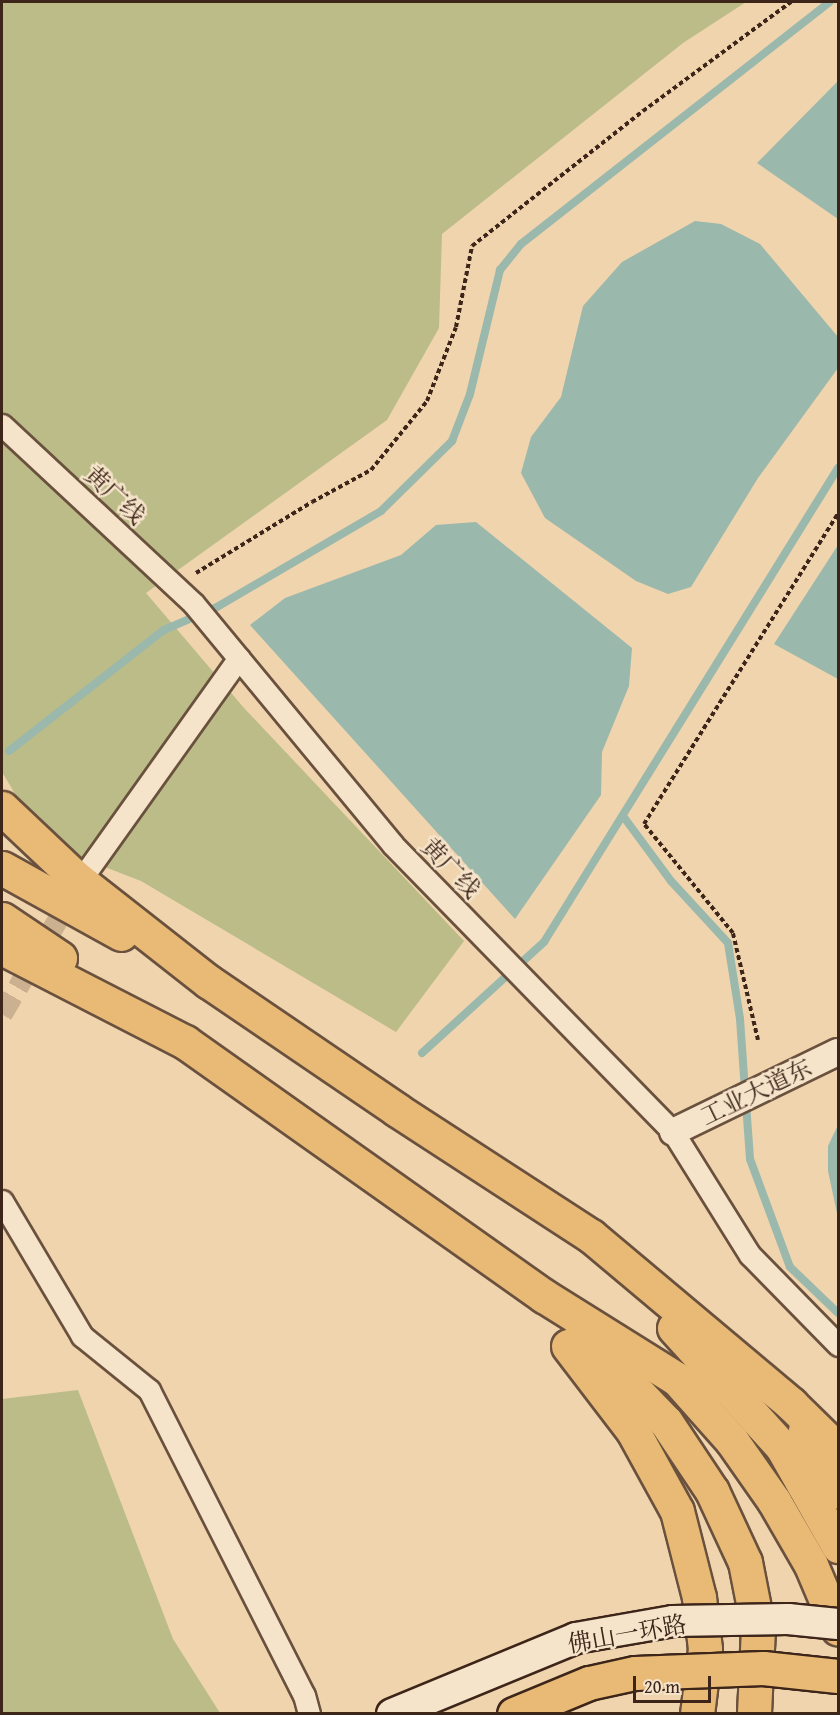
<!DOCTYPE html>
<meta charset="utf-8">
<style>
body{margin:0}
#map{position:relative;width:840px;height:1715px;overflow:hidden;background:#efd4ad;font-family:"Gentium Book Plus","Noto Serif SC",serif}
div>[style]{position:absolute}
.green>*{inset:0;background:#bbbc88}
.water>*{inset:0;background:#9ab8ac}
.stream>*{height:8px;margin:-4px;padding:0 4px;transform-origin:4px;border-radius:4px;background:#9ab8ac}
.minor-tunnel>*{height:21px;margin-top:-10.5px;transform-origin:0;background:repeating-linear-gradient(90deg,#cbb18f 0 21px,transparent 0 31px)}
.path>*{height:4px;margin-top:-2px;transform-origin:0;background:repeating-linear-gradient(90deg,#3d2519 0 4.5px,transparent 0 7.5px)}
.roads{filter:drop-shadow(2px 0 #6a513e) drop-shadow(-2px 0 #6a513e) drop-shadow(0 2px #6a513e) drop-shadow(0 -2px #6a513e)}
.minor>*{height:21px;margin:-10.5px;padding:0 10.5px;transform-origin:10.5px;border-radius:10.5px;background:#f5e3ca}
.tertiary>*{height:26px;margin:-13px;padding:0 13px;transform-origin:13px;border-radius:13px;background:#f5e3ca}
.motorway>*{height:33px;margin:-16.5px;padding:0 16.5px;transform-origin:16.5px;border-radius:16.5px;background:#e8ba76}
.bridges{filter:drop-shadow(2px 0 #3d2519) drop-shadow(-2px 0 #3d2519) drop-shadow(0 2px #3d2519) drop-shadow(0 -2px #3d2519)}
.secondary-bridge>*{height:30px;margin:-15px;padding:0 15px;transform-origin:15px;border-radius:15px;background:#f5e3ca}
.motorway-bridge>*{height:33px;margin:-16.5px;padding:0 16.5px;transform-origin:16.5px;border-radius:16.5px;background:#e8ba76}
span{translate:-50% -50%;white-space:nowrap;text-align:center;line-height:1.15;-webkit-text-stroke:5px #f5e3ca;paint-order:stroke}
.street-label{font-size:24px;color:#3d2519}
.frame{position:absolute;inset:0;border:3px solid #3d2519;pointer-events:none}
.scale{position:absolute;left:633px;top:1676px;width:78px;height:27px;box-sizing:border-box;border:3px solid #3d2519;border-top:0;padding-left:8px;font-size:18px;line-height:21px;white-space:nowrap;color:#3d2519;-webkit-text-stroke:4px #f5e3ca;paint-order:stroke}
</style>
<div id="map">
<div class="green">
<div style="clip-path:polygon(2px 2px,746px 2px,683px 43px,442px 234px,439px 328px,387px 420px,146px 593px,244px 708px,464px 941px,396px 1032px,141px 881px,71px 854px,29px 817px,2px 772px)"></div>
<div style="clip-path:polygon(78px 1390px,173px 1639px,220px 1713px,2px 1713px,2px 1399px)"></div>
</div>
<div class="water">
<div style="clip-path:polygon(838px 81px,838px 219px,757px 163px)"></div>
<div style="clip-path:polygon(695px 221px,721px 224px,760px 244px,838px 337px,838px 368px,758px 478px,691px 587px,668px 594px,636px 581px,545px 518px,521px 473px,531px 437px,561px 397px,583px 306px,622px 262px)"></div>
<div style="clip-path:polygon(476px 522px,632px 648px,629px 686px,602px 752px,601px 795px,515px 919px,250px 625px,285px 598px,401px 555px,436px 525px)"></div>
<div style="clip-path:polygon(838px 545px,838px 679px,774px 644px)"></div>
<div style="clip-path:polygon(838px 1125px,838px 1218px,828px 1171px,828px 1146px)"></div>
</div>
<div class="stream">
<div style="left:9px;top:751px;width:197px;rotate:-38deg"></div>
<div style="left:164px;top:630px;width:58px;rotate:-23.5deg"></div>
<div style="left:217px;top:607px;width:190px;rotate:-30.3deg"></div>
<div style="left:381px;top:511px;width:100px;rotate:-44.6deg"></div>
<div style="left:452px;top:441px;width:50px;rotate:-69deg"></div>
<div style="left:470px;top:394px;width:128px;rotate:-76.4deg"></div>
<div style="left:500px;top:270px;width:33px;rotate:-51deg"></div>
<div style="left:521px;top:244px;width:392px;rotate:-38.1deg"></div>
<div style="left:623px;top:816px;width:81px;rotate:53.6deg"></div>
<div style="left:671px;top:881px;width:84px;rotate:47.4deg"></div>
<div style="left:728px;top:943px;width:77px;rotate:81deg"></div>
<div style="left:740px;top:1019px;width:72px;rotate:86deg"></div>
<div style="left:422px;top:1053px;width:165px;rotate:-42.3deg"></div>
<div style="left:544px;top:942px;width:558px;rotate:-58.19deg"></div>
<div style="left:746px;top:1103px;width:56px;rotate:85.9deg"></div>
<div style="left:750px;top:1159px;width:115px;rotate:69.7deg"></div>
<div style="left:790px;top:1267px;width:66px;rotate:43.8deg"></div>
</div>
<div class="minor-tunnel">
<div style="left:2px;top:1014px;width:139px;rotate:-59.4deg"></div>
</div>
<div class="path">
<div style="left:196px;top:573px;width:136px;rotate:-31.5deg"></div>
<div style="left:312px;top:502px;width:67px;rotate:-28.5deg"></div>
<div style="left:371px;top:470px;width:89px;rotate:-50.9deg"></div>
<div style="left:427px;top:401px;width:79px;rotate:-68.6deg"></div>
<div style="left:456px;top:327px;width:83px;rotate:-78.8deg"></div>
<div style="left:472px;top:246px;width:218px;rotate:-38.3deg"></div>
<div style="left:643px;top:111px;width:184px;rotate:-36.4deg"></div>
<div style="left:758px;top:1040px;width:110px;rotate:-103.2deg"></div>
<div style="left:733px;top:933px;width:141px;rotate:-129.2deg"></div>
<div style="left:644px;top:824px;width:367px;rotate:-58deg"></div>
</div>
<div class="roads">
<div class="minor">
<div style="left:2px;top:425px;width:261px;rotate:43deg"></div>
<div style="left:193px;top:603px;width:314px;rotate:50.4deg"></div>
<div style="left:393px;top:845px;width:401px;rotate:45.7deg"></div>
<div style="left:673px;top:1132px;width:145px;rotate:58deg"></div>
<div style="left:750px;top:1255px;width:126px;rotate:45.6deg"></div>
<div style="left:89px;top:868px;width:258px;rotate:-54.5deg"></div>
<div style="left:2px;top:1201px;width:157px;rotate:59.3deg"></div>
<div style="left:82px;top:1336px;width:86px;rotate:38.9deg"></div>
<div style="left:149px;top:1390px;width:342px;rotate:63.1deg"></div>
<div style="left:304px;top:1695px;width:20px;rotate:75deg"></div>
</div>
<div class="tertiary">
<div style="left:673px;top:1132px;width:183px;rotate:-25.9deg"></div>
</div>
<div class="motorway">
<div style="left:2px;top:808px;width:100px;rotate:43.4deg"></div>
<div style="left:75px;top:877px;width:170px;rotate:38.1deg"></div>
<div style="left:209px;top:982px;width:227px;rotate:34.2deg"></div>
<div style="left:397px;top:1110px;width:231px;rotate:33deg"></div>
<div style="left:591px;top:1236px;width:261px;rotate:40deg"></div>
<div style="left:791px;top:1404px;width:66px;rotate:44.4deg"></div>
<div style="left:2px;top:868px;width:136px;rotate:29deg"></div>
<div style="left:2px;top:919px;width:70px;rotate:33.9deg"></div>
<div style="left:2px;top:948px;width:206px;rotate:27.2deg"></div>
<div style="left:185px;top:1042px;width:440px;rotate:35.3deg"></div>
<div style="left:544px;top:1296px;width:157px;rotate:32deg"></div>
<div style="left:677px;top:1379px;width:83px;rotate:48.4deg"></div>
<div style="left:732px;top:1441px;width:73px;rotate:55deg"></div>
<div style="left:774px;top:1501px;width:74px;rotate:60deg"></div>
<div style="left:811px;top:1565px;width:69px;rotate:67.1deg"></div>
<div style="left:674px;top:1328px;width:161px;rotate:47.8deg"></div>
<div style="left:782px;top:1447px;width:114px;rotate:60.5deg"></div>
<div style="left:581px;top:1334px;width:122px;rotate:46deg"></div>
<div style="left:666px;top:1422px;width:83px;rotate:56.3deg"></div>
<div style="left:712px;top:1491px;width:78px;rotate:65.1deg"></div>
<div style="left:745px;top:1562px;width:67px;rotate:78.9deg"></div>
<div style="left:758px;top:1628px;width:86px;rotate:92.7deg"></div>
<div style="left:568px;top:1346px;width:107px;rotate:52.6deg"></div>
<div style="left:633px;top:1431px;width:91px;rotate:61.2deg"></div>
<div style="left:677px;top:1511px;width:89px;rotate:75.7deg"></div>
<div style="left:699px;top:1597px;width:52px;rotate:83.4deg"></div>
<div style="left:705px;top:1649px;width:65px;rotate:97deg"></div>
<div style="left:805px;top:1430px;width:70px;rotate:62deg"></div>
</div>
</div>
<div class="bridges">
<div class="secondary-bridge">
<div style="left:392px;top:1714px;width:199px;rotate:-22.4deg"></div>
<div style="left:576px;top:1638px;width:98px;rotate:-9.9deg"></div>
<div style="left:673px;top:1621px;width:115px;rotate:-1deg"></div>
<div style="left:788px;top:1619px;width:50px;rotate:5.7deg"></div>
</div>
<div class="motorway-bridge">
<div style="left:514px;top:1714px;width:81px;rotate:-22.5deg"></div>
<div style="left:589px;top:1683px;width:47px;rotate:-12.3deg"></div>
<div style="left:635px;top:1673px;width:128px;rotate:-2.2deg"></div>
<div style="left:763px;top:1668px;width:75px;rotate:6.1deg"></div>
</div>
</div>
<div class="street-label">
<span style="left:115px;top:495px;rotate:43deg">黄广线</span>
<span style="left:451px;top:868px;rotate:46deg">黄广线</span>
<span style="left:756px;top:1092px;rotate:-26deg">工业大道东</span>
<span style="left:627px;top:1634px;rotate:-10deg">佛山一环路</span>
</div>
<div class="frame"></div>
<div class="scale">20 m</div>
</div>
